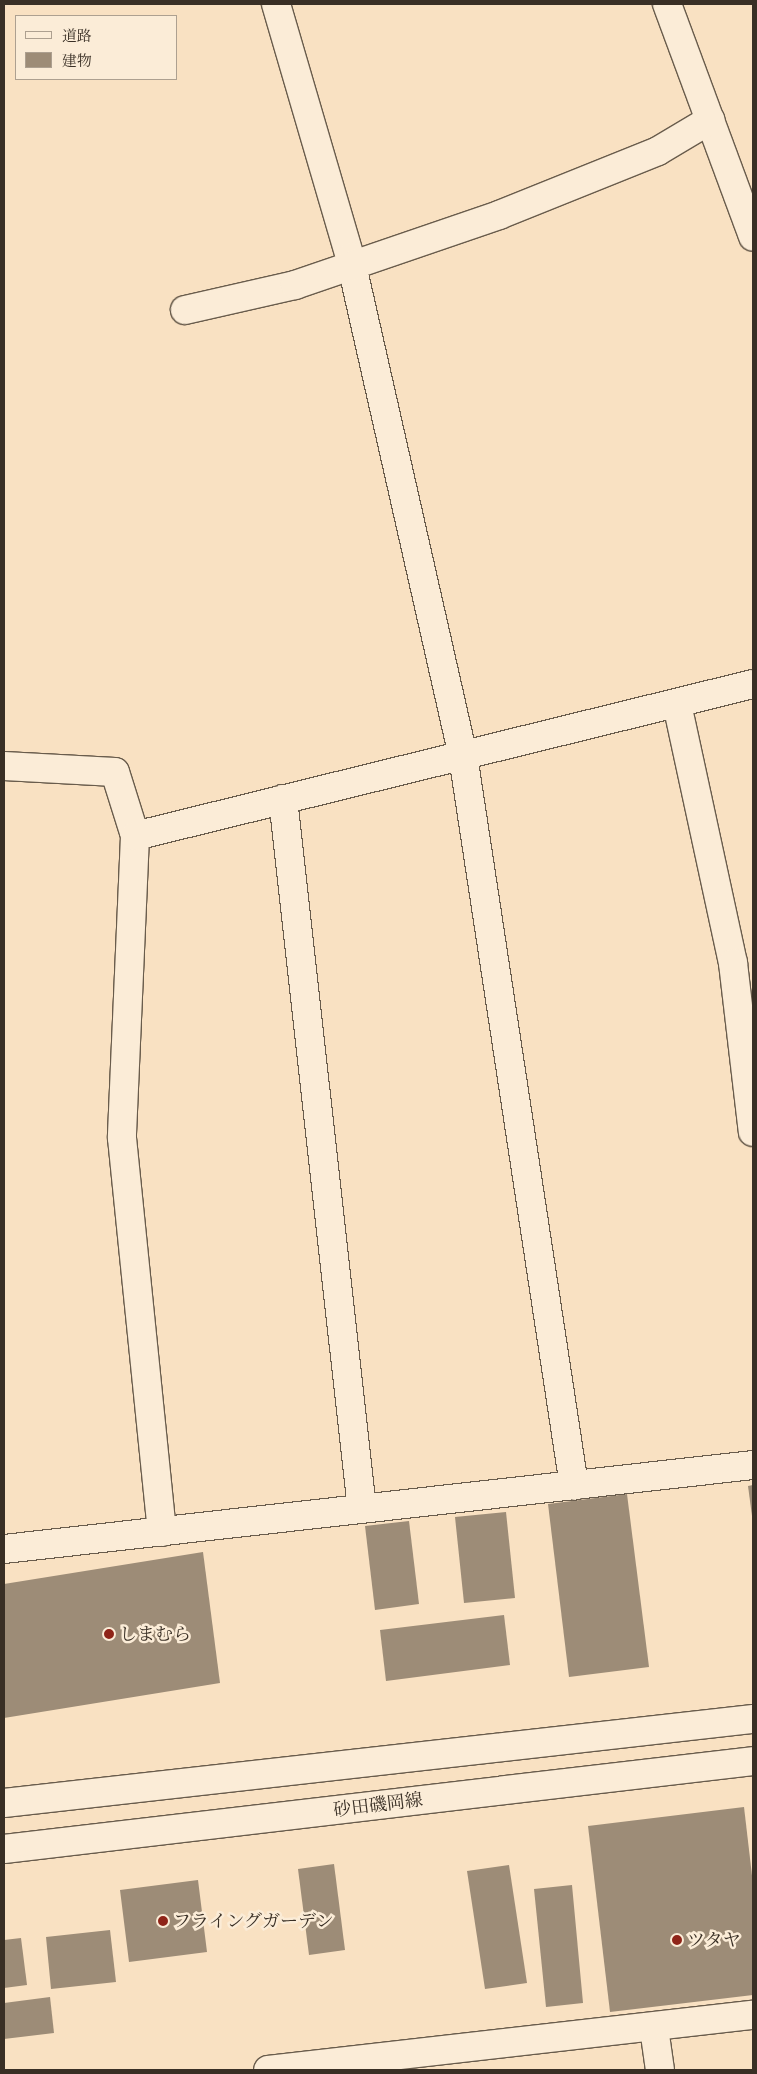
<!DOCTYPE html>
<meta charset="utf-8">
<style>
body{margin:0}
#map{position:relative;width:757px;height:2074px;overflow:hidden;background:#f9e1c2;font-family:Alegreya,"Noto Serif JP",serif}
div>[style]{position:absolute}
.building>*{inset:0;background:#9d8c77}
.roads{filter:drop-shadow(1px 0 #695c4c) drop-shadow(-1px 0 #695c4c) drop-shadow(0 1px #695c4c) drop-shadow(0 -1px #695c4c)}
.minor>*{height:28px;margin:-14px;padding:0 14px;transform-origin:14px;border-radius:14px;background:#fbecd7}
.tertiary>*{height:28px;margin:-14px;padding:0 14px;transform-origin:14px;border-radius:14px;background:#fbecd7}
.dots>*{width:14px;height:14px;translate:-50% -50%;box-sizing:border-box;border:2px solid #fbecd7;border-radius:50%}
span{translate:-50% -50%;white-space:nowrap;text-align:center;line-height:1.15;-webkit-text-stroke:5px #fbecd7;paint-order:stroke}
.poi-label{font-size:18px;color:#392f25}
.left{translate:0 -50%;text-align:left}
.street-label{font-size:18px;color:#392f25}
.frame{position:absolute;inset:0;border:5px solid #392f25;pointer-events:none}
.legend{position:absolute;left:15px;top:15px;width:162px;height:65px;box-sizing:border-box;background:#fbecd7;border:1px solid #ada090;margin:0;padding:6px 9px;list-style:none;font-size:15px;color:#392f25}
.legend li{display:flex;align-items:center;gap:10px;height:25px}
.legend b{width:25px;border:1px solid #ada090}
</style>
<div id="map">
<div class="building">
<div style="clip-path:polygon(753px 1485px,753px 1516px,752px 1516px,748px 1486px)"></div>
<div style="clip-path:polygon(627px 1494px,649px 1667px,569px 1677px,548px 1504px)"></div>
<div style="clip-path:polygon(506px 1512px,515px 1598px,464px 1603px,455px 1517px)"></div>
<div style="clip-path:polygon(409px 1521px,419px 1604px,375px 1610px,365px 1526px)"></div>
<div style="clip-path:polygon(203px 1552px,220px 1683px,4px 1718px,4px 1584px)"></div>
<div style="clip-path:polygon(504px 1615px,510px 1665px,386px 1681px,380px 1630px)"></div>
<div style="clip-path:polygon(744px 1807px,753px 1884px,753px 1995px,610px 2012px,588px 1826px)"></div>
<div style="clip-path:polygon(334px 1864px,345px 1950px,309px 1955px,298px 1869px)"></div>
<div style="clip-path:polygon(509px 1865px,527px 1983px,485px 1989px,467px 1871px)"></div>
<div style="clip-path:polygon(198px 1880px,207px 1952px,129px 1962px,120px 1890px)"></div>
<div style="clip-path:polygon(572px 1885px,583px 2003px,546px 2007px,534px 1889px)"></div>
<div style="clip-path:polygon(110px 1930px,116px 1982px,51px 1989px,46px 1937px)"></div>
<div style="clip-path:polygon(21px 1938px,27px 1985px,4px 1988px,4px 1940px)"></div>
<div style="clip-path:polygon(50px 1997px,54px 2033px,4px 2039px,4px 2003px)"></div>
</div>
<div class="roads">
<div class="minor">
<div style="left:276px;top:4px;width:264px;rotate:73.7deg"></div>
<div style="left:350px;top:257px;width:512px;rotate:77.24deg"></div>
<div style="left:463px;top:756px;width:738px;rotate:81.35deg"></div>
<div style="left:667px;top:4px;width:248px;rotate:69.7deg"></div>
<div style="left:185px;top:310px;width:113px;rotate:-12.8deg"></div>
<div style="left:295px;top:285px;width:216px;rotate:-18.9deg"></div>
<div style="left:499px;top:215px;width:171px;rotate:-21.9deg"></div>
<div style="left:658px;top:151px;width:61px;rotate:-30.8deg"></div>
<div style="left:677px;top:704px;width:265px;rotate:77.8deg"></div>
<div style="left:733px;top:963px;width:170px;rotate:83.3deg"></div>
<div style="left:4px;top:766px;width:111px;rotate:3.1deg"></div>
<div style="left:115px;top:772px;width:67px;rotate:72.6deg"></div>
<div style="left:135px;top:836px;width:302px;rotate:92.5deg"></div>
<div style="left:122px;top:1138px;width:396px;rotate:84.2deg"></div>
<div style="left:283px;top:799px;width:714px;rotate:83.65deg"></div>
<div style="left:135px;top:836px;width:636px;rotate:-13.82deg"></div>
<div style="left:4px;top:1549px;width:754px;rotate:-6.4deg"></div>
<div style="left:654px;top:2028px;width:42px;rotate:81.9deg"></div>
<div style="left:268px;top:2070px;width:488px;rotate:-6.5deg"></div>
</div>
<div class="tertiary">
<div style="left:4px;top:1803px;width:754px;rotate:-6.4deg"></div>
<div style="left:4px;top:1849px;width:754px;rotate:-6.7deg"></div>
</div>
</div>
<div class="dots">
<div style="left:109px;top:1634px;background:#8f2418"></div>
<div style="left:163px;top:1921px;background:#8f2418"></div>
<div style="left:677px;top:1940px;background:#8f2418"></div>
</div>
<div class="poi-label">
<span class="left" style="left:119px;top:1634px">しまむら</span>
<span class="left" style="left:173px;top:1921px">フライングガーデン</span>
<span class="left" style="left:687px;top:1940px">ツタヤ</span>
</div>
<div class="street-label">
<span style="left:378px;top:1805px;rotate:-7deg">砂田磯岡線</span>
</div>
<div class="frame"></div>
<ul class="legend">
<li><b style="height:6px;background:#fbecd7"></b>道路</li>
<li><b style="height:14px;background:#9d8c77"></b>建物</li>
</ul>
</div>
